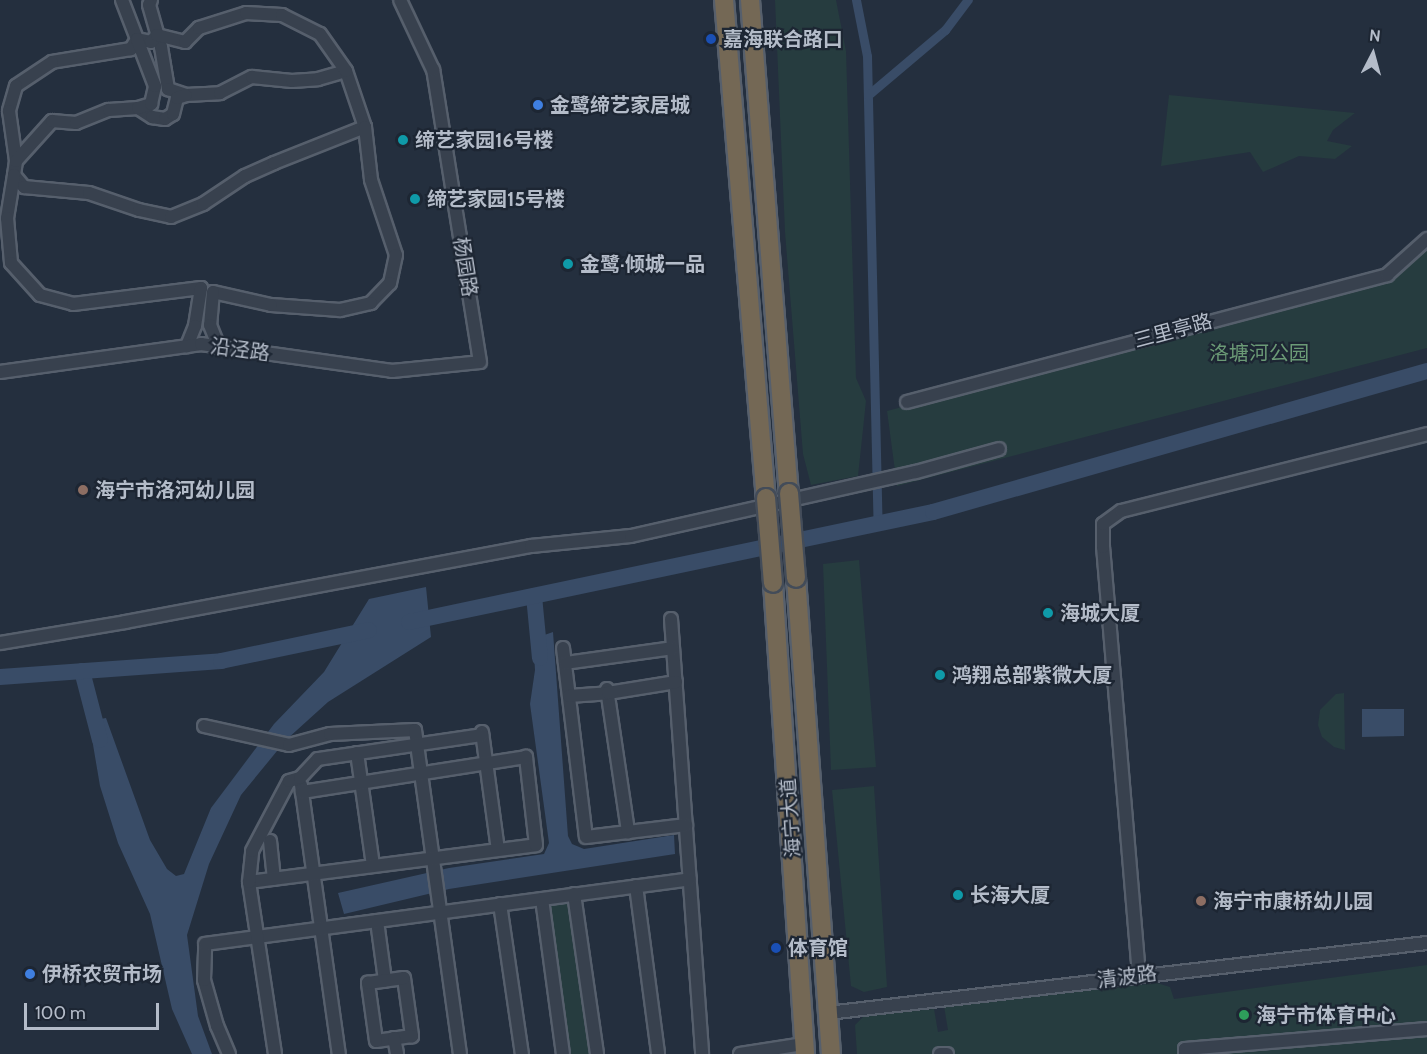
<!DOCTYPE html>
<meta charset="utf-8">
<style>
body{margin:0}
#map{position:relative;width:1427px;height:1054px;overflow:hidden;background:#242f3e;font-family:Cabin,"Noto Sans SC",sans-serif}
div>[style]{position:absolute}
.green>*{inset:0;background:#263c3f}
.water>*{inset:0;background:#394c67}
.canal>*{height:9px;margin:-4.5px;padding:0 4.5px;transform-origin:4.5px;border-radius:4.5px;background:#394c67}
.river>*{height:16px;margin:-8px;padding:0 8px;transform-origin:8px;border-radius:8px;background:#394c67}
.roads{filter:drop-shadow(2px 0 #565f6c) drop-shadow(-2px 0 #565f6c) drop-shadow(0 2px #565f6c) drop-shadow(0 -2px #565f6c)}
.minor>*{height:12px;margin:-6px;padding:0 6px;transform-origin:6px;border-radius:6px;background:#38414e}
.highway>*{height:18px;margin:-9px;padding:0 9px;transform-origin:9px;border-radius:9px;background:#746855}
.bridges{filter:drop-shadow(2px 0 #434c59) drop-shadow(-2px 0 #434c59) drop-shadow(0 2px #434c59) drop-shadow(0 -2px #434c59)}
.highway-bridge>*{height:18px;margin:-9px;padding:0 9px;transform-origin:9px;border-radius:9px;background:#746855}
.dots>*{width:16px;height:16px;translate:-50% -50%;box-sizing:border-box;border:3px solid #1d2633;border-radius:50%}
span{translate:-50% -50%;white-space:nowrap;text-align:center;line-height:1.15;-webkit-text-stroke:4.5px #1d2633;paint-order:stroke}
.poi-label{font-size:20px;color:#b4bcc9;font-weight:700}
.left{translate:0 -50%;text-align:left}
.street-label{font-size:20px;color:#b4bcc9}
.park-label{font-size:20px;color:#6b9a76}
.north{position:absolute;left:1343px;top:24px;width:60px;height:60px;-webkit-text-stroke:4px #1d2633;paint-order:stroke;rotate:6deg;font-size:16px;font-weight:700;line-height:24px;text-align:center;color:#b4bcc9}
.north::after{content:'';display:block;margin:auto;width:21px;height:27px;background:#b4bcc9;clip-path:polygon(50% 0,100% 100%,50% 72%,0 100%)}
.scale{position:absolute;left:24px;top:1003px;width:135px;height:27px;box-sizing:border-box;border:3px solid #b4bcc9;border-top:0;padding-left:8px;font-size:18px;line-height:21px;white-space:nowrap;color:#b4bcc9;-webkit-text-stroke:4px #1d2633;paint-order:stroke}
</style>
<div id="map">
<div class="green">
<div style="clip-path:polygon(775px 0,836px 0,846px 51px,856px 378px,866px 401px,858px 476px,811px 485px,803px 454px,785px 232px)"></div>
<div style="clip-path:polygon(1169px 95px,1355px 113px,1333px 130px,1327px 141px,1352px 146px,1335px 159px,1299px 156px,1263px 172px,1250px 152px,1161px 166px)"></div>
<div style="clip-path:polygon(1427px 247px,1427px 348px,897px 486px,887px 411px,1396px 278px)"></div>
<div style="clip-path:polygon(859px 560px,876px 767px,831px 770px,823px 564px)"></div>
<div style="clip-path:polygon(1344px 693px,1345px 750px,1334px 747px,1322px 737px,1318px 725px,1320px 710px,1336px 694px)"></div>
<div style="clip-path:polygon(874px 786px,887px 987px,864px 992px,851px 986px,832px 790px)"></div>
<div style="clip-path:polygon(571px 899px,592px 1054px,566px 1054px,546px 902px)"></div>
<div style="clip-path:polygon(1427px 965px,1427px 1054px,857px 1054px,855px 1025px,865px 1015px,934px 1009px,938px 1032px,948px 1030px,944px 1006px,1157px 983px,1170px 987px,1174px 999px)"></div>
</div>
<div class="water">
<div style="clip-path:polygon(426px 587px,431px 637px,328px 702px,286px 740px,241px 795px,209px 864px,187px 935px,198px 1016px,212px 1054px,192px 1054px,172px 1009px,150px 914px,118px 843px,100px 786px,89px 721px,106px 718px,150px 840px,167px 869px,176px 876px,184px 874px,211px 808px,274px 724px,324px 672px,369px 599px)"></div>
<div style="clip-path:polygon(553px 632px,568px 836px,572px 844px,584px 849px,674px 835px,675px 854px,449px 889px,344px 914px,338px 893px,449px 868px,544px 854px,549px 843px,530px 704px,535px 670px,533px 639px)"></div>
<div style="clip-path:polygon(1362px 709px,1404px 709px,1404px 736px,1362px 737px)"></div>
</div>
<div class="canal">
<div style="left:856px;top:0;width:57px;rotate:78.9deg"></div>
<div style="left:867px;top:56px;width:468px;rotate:88.7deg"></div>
<div style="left:868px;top:95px;width:101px;rotate:-40.2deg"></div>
<div style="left:945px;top:30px;width:38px;rotate:-53deg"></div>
</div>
<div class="river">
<div style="left:534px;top:596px;width:62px;rotate:84.5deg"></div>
<div style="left:409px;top:622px;width:535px;rotate:-11.86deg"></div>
<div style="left:933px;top:512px;width:514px;rotate:-15.93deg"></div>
<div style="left:82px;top:671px;width:71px;rotate:75.4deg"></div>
<div style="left:0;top:677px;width:222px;rotate:-4.1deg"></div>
<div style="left:221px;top:661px;width:151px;rotate:-11.8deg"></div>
</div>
<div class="roads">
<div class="minor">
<div style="left:122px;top:0;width:42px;rotate:69deg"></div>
<div style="left:137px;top:39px;width:12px;rotate:121deg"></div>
<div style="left:131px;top:49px;width:80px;rotate:170.7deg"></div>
<div style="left:52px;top:62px;width:43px;rotate:146.3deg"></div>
<div style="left:16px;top:86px;width:26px;rotate:106deg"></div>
<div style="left:9px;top:111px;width:50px;rotate:82deg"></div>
<div style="left:16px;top:161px;width:14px;rotate:98deg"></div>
<div style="left:14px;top:175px;width:16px;rotate:50deg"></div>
<div style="left:24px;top:187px;width:65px;rotate:5.3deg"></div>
<div style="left:89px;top:193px;width:53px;rotate:18.8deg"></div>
<div style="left:139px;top:210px;width:33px;rotate:12deg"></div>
<div style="left:171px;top:217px;width:35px;rotate:-22deg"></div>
<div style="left:203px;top:204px;width:50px;rotate:-33.7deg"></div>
<div style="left:245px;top:176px;width:32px;rotate:-24deg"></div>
<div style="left:274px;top:163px;width:98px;rotate:-21.6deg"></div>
<div style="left:151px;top:0;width:5px;rotate:112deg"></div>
<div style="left:149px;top:5px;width:44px;rotate:74.1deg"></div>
<div style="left:161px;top:47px;width:43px;rotate:80.5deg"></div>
<div style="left:168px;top:89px;width:19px;rotate:18deg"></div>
<div style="left:186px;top:95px;width:34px;rotate:-3deg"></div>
<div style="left:220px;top:93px;width:36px;rotate:-27deg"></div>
<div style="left:252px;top:77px;width:40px;rotate:5.7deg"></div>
<div style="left:292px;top:81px;width:26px;rotate:-4deg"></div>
<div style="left:318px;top:79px;width:29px;rotate:-16deg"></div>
<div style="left:346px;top:71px;width:59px;rotate:71.3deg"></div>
<div style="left:365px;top:127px;width:53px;rotate:83.5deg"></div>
<div style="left:371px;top:180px;width:79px;rotate:71.6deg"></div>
<div style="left:396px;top:255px;width:29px;rotate:102deg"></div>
<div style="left:390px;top:283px;width:28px;rotate:134deg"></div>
<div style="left:371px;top:303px;width:32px;rotate:167deg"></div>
<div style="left:340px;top:310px;width:69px;rotate:-175.9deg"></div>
<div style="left:271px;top:305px;width:59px;rotate:-167.4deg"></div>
<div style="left:213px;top:292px;width:33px;rotate:95deg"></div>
<div style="left:210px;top:325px;width:24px;rotate:68deg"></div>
<div style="left:137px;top:39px;width:14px;rotate:12deg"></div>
<div style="left:151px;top:42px;width:9px;rotate:-49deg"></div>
<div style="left:157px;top:35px;width:29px;rotate:14deg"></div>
<div style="left:185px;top:42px;width:20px;rotate:-45deg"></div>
<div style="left:199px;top:28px;width:49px;rotate:-17.7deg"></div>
<div style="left:246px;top:13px;width:36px;rotate:3deg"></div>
<div style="left:282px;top:15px;width:42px;rotate:26.6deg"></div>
<div style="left:320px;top:34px;width:45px;rotate:54.9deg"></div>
<div style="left:138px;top:108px;width:17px;rotate:33deg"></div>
<div style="left:152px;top:117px;width:13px;rotate:9deg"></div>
<div style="left:165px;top:119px;width:9px;rotate:-32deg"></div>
<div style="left:173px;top:114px;width:16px;rotate:-76deg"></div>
<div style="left:177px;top:98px;width:9px;rotate:-18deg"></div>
<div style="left:16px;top:161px;width:54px;rotate:-48deg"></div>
<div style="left:52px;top:121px;width:24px;rotate:5deg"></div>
<div style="left:76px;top:123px;width:35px;rotate:-22deg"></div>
<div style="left:109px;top:110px;width:29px;rotate:-4deg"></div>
<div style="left:138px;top:108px;width:14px;rotate:-17deg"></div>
<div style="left:151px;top:104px;width:18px;rotate:-77deg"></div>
<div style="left:155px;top:86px;width:50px;rotate:-111deg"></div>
<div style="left:14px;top:175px;width:44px;rotate:99.2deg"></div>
<div style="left:7px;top:218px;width:45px;rotate:84.9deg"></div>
<div style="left:11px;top:263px;width:43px;rotate:47.8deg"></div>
<div style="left:40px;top:295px;width:34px;rotate:15deg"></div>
<div style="left:73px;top:304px;width:129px;rotate:-7.1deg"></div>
<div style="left:201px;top:288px;width:38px;rotate:99deg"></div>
<div style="left:195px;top:326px;width:22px;rotate:112deg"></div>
<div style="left:0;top:372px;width:203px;rotate:-7.9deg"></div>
<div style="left:201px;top:344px;width:193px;rotate:8deg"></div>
<div style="left:392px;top:371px;width:88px;rotate:-5.8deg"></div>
<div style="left:480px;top:362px;width:296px;rotate:-99.1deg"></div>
<div style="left:433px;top:70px;width:77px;rotate:-115.2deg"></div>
<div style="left:907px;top:402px;width:497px;rotate:-14.8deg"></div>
<div style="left:1387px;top:275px;width:54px;rotate:-42deg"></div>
<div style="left:671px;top:619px;width:436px;rotate:85.9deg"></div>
<div style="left:0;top:643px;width:127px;rotate:-9.5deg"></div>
<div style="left:125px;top:622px;width:413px;rotate:-10.6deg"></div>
<div style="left:531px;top:546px;width:100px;rotate:-5.7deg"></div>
<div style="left:631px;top:536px;width:292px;rotate:-12.7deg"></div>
<div style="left:916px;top:472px;width:86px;rotate:-15.5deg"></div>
<div style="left:563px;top:648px;width:190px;rotate:83.1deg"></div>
<div style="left:586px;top:837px;width:101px;rotate:-6.8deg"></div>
<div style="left:565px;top:663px;width:109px;rotate:-7.9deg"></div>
<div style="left:607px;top:689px;width:145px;rotate:81.6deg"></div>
<div style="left:569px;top:696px;width:39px;rotate:-4deg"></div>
<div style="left:608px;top:693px;width:69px;rotate:-9.2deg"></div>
<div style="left:204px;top:726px;width:87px;rotate:12.6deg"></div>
<div style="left:289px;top:745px;width:42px;rotate:-15deg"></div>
<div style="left:330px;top:734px;width:85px;rotate:-2.7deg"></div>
<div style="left:415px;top:730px;width:327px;rotate:82.1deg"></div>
<div style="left:482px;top:732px;width:119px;rotate:82.3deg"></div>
<div style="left:357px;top:753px;width:114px;rotate:81.9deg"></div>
<div style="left:301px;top:785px;width:272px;rotate:82deg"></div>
<div style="left:270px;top:841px;width:38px;rotate:84deg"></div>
<div style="left:249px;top:882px;width:289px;rotate:-7.3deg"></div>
<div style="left:536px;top:845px;width:89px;rotate:-96.5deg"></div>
<div style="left:526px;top:757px;width:227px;rotate:171.1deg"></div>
<div style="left:636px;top:886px;width:169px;rotate:82.5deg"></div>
<div style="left:574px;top:894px;width:162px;rotate:81.8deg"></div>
<div style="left:542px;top:899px;width:156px;rotate:82.3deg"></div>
<div style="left:500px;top:904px;width:152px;rotate:81.7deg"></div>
<div style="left:377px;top:921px;width:60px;rotate:82.3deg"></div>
<div style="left:1139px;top:975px;width:430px;rotate:-94.8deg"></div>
<div style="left:1103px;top:547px;width:23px;rotate:-90deg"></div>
<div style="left:1103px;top:524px;width:22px;rotate:-36deg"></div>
<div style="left:1121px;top:511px;width:316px;rotate:-14.1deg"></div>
<div style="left:404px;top:978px;width:59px;rotate:82.1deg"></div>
<div style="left:412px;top:1036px;width:36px;rotate:172deg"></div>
<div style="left:376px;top:1041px;width:59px;rotate:-97.9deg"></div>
<div style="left:368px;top:983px;width:36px;rotate:-8deg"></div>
<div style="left:828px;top:1013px;width:603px;rotate:-6.67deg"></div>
<div style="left:394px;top:1038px;width:16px;rotate:79deg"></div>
<div style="left:229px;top:1054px;width:30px;rotate:-113deg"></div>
<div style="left:217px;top:1026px;width:48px;rotate:-105.8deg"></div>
<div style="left:204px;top:980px;width:36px;rotate:-88deg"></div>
<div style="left:205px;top:944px;width:489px;rotate:-7.6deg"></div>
<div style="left:275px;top:1054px;width:174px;rotate:-98.6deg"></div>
<div style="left:249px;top:882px;width:31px;rotate:-84deg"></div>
<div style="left:252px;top:851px;width:79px;rotate:-62.1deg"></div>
<div style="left:289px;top:781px;width:11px;rotate:-15deg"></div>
<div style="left:300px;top:778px;width:26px;rotate:-47deg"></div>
<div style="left:318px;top:759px;width:166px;rotate:-8.3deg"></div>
<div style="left:740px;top:1054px;width:65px;rotate:-8.9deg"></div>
<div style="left:940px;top:1054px;width:7px"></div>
<div style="left:1185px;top:1054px;width:5px;rotate:-90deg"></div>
<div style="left:1185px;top:1049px;width:243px;rotate:-4.7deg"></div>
</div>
<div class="highway">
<div style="left:724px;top:0;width:500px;rotate:85.2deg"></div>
<div style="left:750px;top:0;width:495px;rotate:85.5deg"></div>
<div style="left:796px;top:578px;width:477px;rotate:85.8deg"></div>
<div style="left:773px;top:583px;width:472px;rotate:86.1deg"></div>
</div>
</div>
<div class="bridges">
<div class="highway-bridge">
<div style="left:789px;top:493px;width:85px;rotate:85.3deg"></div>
<div style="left:766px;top:498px;width:85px;rotate:85.3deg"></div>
</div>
</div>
<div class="dots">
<div style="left:711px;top:39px;background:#1a4fb4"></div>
<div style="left:538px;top:105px;background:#3f7fe0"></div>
<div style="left:403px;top:140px;background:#0f9aa8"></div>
<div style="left:415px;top:199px;background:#0f9aa8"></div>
<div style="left:568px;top:264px;background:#0f9aa8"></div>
<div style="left:83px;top:490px;background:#8d6e63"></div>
<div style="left:1048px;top:613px;background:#0f9aa8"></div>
<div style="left:940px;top:675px;background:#0f9aa8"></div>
<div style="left:958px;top:895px;background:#0f9aa8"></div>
<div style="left:1201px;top:901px;background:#8d6e63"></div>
<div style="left:776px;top:948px;background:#1a4fb4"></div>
<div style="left:30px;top:974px;background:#3f7fe0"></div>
<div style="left:1244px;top:1015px;background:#2e9e5b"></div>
</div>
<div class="poi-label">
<span class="left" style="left:723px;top:39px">嘉海联合路口</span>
<span class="left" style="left:550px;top:105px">金鹭缔艺家居城</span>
<span class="left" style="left:415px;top:140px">缔艺家园16号楼</span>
<span class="left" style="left:427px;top:199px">缔艺家园15号楼</span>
<span class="left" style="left:580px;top:264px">金鹭·倾城一品</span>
<span class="left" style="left:95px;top:490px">海宁市洛河幼儿园</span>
<span class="left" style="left:1060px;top:613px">海城大厦</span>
<span class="left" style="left:952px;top:675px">鸿翔总部紫微大厦</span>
<span class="left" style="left:970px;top:895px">长海大厦</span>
<span class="left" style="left:1213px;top:901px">海宁市康桥幼儿园</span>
<span class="left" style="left:788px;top:948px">体育馆</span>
<span class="left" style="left:42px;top:974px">伊桥农贸市场</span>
<span class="left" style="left:1256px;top:1015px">海宁市体育中心</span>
</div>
<div class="street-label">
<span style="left:465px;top:267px;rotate:81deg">杨园路</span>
<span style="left:1173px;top:331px;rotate:-15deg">三里亭路</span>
<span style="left:240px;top:350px;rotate:8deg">沿泾路</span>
<span style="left:791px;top:818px;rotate:-94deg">海宁大道</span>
<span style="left:1127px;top:977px;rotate:-7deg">清波路</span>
</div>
<div class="park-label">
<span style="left:1259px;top:353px">洛塘河公园</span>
</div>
<div class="north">N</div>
<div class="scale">100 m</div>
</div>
